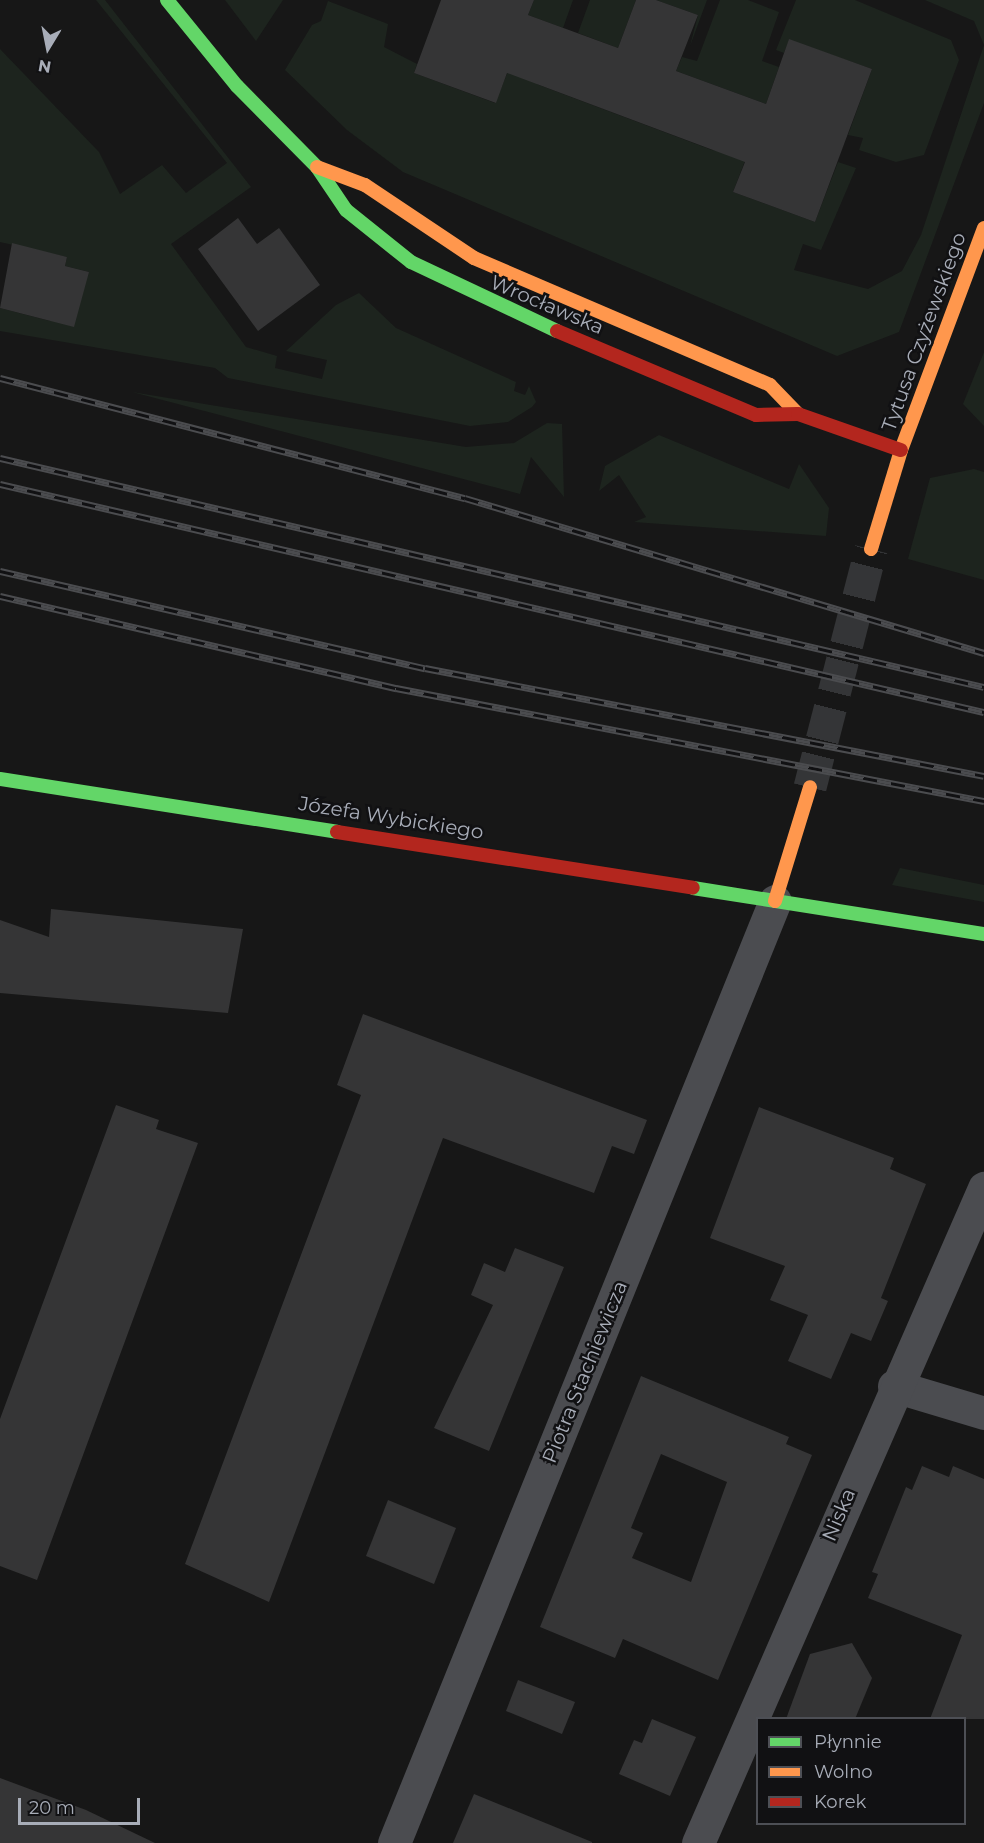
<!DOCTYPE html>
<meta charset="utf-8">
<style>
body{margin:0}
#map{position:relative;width:984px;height:1843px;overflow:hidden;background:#171717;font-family:Montserrat,sans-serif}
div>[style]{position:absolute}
.green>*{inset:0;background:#1d241e}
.building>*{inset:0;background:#353536}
.secondary-tunnel>*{height:33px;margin-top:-16.5px;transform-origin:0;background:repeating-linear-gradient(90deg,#343537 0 33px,transparent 0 49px)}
.street>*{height:33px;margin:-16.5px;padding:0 16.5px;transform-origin:16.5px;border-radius:16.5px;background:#4b4c50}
.fast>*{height:14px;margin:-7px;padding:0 7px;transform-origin:7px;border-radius:7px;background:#63d668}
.slow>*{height:14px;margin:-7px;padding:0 7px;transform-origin:7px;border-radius:7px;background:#ff974d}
.jam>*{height:14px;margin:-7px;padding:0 7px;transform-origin:7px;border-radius:7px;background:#b3261e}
.rail>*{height:7px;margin-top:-3.5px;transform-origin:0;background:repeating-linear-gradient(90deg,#111113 0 14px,#4b4c4f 0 28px);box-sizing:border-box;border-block:2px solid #4b4c4f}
span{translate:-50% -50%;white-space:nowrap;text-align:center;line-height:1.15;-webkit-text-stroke:5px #111113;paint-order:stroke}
.street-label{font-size:20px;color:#a8adb8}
.legend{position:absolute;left:756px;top:1717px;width:210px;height:108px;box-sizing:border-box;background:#111113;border:2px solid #4d4f55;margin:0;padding:8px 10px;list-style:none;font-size:18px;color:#a8adb8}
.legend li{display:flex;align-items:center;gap:12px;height:30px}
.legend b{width:30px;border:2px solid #4d4f55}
.north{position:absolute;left:18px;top:18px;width:60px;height:60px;-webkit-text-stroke:4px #111113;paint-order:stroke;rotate:190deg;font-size:16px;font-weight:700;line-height:24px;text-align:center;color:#a8adb8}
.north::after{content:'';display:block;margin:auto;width:21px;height:27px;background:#a8adb8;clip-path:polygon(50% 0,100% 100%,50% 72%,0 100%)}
.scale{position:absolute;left:18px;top:1798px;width:122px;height:27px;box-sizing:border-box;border:3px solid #a8adb8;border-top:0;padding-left:8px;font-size:18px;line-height:21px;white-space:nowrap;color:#a8adb8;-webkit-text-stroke:4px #111113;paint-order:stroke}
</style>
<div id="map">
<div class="green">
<div style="clip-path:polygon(96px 0,105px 0,251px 187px,171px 244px,246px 347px,277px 356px,275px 368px,322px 379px,327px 360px,286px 351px,336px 305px,359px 293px,396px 328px,516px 382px,514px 391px,525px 395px,529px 386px,536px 402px,532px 407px,508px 422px,470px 426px,228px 378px,215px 368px,0 331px,0 308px,50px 321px,89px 272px,65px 266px,67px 257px,0 242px,0 49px,99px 152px,120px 194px,162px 165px,186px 193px,227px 163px)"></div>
<div style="clip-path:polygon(225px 0,283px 0,256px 41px)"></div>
<div style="clip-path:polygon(534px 0,573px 0,563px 28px,528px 15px)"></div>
<div style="clip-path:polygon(590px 0,636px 0,618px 48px,578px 33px)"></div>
<div style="clip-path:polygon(656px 0,707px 0,690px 46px,698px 15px)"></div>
<div style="clip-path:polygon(720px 0,748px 0,779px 12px,762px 61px,779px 67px,766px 104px,676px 71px,682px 57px,697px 61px)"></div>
<div style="clip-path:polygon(796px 0,855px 0,951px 40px,959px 60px,924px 155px,896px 162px,859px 150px,863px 138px,848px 135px,872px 69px,789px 40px,784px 53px,776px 50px)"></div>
<div style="clip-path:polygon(925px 0,984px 0,984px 103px,899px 332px,837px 356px,403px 172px,347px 130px,285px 70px,312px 25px,321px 21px,328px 1px,388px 24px,384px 47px,417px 64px,414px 73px,495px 103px,511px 64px,539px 85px,712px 150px,748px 153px,733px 192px,815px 222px,838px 162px,856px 168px,821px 250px,803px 244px,794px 270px,868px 289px,902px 271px,921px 235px,984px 45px,974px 21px)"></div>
<div style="clip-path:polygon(984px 352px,984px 426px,963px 404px)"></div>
<div style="clip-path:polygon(132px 392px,466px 447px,514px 443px,547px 423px,562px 424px,564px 497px,531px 457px,520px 494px)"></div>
<div style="clip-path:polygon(659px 435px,789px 489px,799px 464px,829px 508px,826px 536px,634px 522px,646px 517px,619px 475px,599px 491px,605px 466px)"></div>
<div style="clip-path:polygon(974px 469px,984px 472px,984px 580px,908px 559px,930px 478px)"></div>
<div style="clip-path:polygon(900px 868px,984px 885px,984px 902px,892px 885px)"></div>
</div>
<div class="building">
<div style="clip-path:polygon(441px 0,534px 0,528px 15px,618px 48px,636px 0,656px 0,698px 15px,676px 71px,766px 104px,789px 39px,872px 69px,815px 222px,733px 192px,745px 162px,507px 73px,496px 103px,414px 73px)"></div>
<div style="clip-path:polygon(238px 218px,257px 244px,279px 228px,320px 285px,258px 331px,198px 249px)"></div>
<div style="clip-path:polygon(12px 243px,67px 257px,65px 266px,89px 272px,74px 327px,0 308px)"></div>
<div style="clip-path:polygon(51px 909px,243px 929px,228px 1013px,0 993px,0 920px,49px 937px)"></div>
<div style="clip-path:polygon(363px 1014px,647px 1120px,634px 1154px,612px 1146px,594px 1193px,443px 1138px,269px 1602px,185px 1564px,361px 1095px,337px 1085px)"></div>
<div style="clip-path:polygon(116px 1105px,159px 1120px,156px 1129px,198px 1143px,37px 1580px,0 1566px,0 1419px)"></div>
<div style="clip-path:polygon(759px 1107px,894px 1158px,890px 1169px,926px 1184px,881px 1298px,888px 1301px,871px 1341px,851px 1333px,831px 1379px,788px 1361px,808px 1315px,770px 1300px,785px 1266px,710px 1238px)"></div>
<div style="clip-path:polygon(515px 1248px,564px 1267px,489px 1451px,434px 1428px,493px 1305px,471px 1295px,484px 1263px,505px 1272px)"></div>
<div style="clip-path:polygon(evenodd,641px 1376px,789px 1437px,786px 1444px,812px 1455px,718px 1680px,623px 1639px,615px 1658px,540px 1627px,641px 1376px,661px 1454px,727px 1482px,691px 1582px,632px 1558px,643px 1533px,631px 1528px,661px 1454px)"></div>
<div style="clip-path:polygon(922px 1466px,949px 1477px,953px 1466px,984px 1479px,984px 1719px,930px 1719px,962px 1635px,868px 1598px,878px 1574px,872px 1572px,906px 1487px,912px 1490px)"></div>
<div style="clip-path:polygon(388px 1500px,456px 1528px,434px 1584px,366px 1556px)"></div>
<div style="clip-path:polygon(852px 1643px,872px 1678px,855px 1719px,786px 1719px,810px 1654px)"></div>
<div style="clip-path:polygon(518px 1680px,575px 1702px,562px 1734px,506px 1711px)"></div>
<div style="clip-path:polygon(652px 1719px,696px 1737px,670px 1796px,619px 1774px,634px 1740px,642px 1743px)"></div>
<div style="clip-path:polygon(0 1778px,86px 1810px,155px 1843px,0 1843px)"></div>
<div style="clip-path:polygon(474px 1794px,592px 1842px,592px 1843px,453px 1843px)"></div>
</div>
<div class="secondary-tunnel">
<div style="left:810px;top:787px;width:246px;rotate:-75.6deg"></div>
</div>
<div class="street">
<div style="left:894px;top:1386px;width:94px;rotate:16.7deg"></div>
<div style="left:394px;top:1843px;width:1016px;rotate:-67.98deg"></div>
<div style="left:698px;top:1843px;width:715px;rotate:-66.41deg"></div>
</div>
<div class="fast">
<div style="left:167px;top:0;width:111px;rotate:50.9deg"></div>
<div style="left:237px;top:86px;width:114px;rotate:45.4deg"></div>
<div style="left:317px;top:167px;width:52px;rotate:56deg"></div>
<div style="left:346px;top:210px;width:83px;rotate:38.7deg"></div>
<div style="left:411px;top:262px;width:161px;rotate:25.3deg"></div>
<div style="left:0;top:779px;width:341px;rotate:8.9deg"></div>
<div style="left:693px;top:888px;width:295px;rotate:9deg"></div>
</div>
<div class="slow">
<div style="left:317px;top:167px;width:51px;rotate:20.6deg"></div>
<div style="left:365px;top:185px;width:131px;rotate:33.8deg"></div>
<div style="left:474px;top:258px;width:322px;rotate:23.2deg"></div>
<div style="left:770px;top:385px;width:40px;rotate:46deg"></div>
<div style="left:871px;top:549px;width:103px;rotate:-73.1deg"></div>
<div style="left:901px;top:450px;width:237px;rotate:-69.5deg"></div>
<div style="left:775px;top:901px;width:119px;rotate:-72.9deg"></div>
</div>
<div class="jam">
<div style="left:557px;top:331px;width:216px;rotate:22.9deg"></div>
<div style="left:756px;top:415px;width:42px;rotate:-1.4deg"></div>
<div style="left:798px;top:414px;width:109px;rotate:19.3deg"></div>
<div style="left:337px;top:832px;width:360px;rotate:8.9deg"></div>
</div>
<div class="rail">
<div style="left:0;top:378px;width:480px;rotate:14.5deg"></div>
<div style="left:465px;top:498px;width:542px;rotate:16.63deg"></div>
<div style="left:0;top:458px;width:1010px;rotate:13.1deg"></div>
<div style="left:0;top:484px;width:1010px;rotate:13.05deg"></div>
<div style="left:0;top:571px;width:436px;rotate:12.9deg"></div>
<div style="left:425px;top:668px;width:569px;rotate:10.93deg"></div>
<div style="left:0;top:596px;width:407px;rotate:13.1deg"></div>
<div style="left:396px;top:688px;width:599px;rotate:10.88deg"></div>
</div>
<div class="street-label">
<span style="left:547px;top:305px;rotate:23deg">Wrocławska</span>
<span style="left:924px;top:332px;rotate:-70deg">Tytusa Czyżewskiego</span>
<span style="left:391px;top:818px;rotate:9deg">Józefa Wybickiego</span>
<span style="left:585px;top:1372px;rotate:-68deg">Piotra Stachiewicza</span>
<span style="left:839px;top:1515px;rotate:-67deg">Niska</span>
</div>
<ul class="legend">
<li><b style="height:8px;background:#63d668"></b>Płynnie</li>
<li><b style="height:8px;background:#ff974d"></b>Wolno</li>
<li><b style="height:8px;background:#b3261e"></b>Korek</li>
</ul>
<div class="north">N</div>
<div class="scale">20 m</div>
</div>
